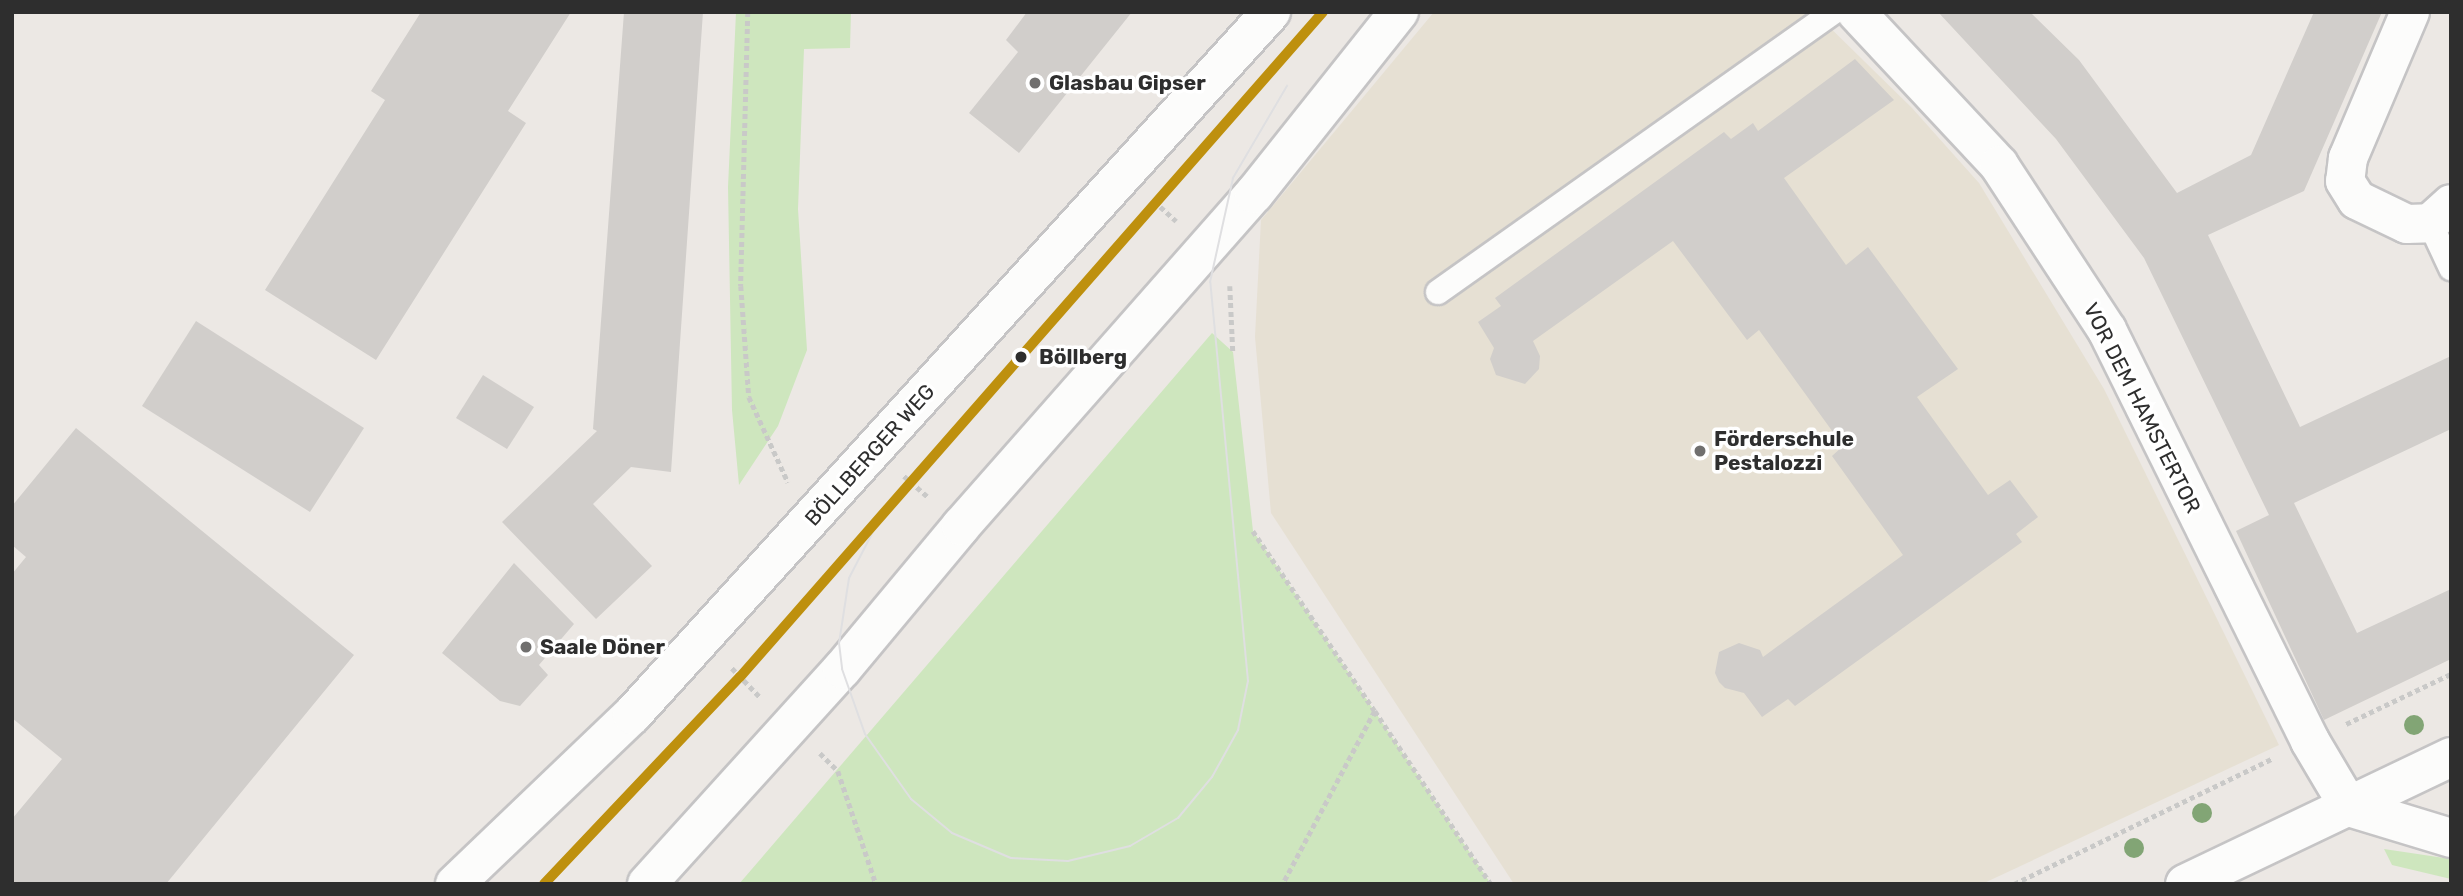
<!DOCTYPE html>
<meta charset="utf-8">
<style>
body{margin:0}
#map{position:relative;width:2463px;height:896px;overflow:hidden;background:#ece8e4;font-family:Rubik,sans-serif}
div>[style]{position:absolute}
.education>*{inset:0;background:#e6e0d3}
.green>*{inset:0;background:#cee6be}
.building>*{inset:0;background:#d1cecb}
.path>*{height:4.5px;margin-top:-2.25px;transform-origin:0;background:repeating-linear-gradient(90deg,#c9c9c8 0 5px,transparent 0 8.5px)}
.roads{filter:drop-shadow(2px 0 #c5c4c5) drop-shadow(-2px 0 #c5c4c5) drop-shadow(0 2px #c5c4c5) drop-shadow(0 -2px #c5c4c5)}
.service>*{height:24px;margin:-12px;padding:0 12px;transform-origin:12px;border-radius:12px;background:#fcfcfb}
.minor>*{height:38px;margin:-19px;padding:0 19px;transform-origin:19px;border-radius:19px;background:#fcfcfb}
.tertiary>*{height:38px;margin:-19px;padding:0 19px;transform-origin:19px;border-radius:19px;background:#fcfcfb}
.tram>*{height:2px;margin:-1px;padding:0 1px;transform-origin:1px;border-radius:1px;background:#dfdfe1}
.tram-1>*{height:10px;margin:-5px;padding:0 5px;transform-origin:5px;border-radius:5px;background:#be900e}
.trees>*{width:20px;height:20px;margin:-10px;border-radius:50%;background:#82a575}
.dots>*{width:19px;height:19px;translate:-50% -50%;box-sizing:border-box;border:4px solid #fff;border-radius:50%}
span{translate:-50% -50%;white-space:nowrap;text-align:center;line-height:1.15;-webkit-text-stroke:7px #fff;paint-order:stroke}
.poi-label{font-size:21px;color:#2e2e2e;font-weight:700}
.left{translate:0 -50%;text-align:left}
.stop-label{font-size:21px;color:#2e2e2e;font-weight:700}
.street-label{font-size:21px;color:#2e2e2e}
.frame{position:absolute;inset:0;border:14px solid #2e2e2e;pointer-events:none}
</style>
<div id="map">
<div class="education">
<div style="clip-path:polygon(1434px 12px,1814px 12px,1912px 108px,1979px 183px,2104px 389px,2279px 745px,1982px 884px,1514px 884px,1271px 513px,1255px 337px,1261px 220px)"></div>
</div>
<div class="green">
<div style="clip-path:polygon(736px 12px,851px 12px,850px 48px,804px 49px,798px 209px,807px 350px,778px 426px,739px 485px,732px 410px,728px 187px)"></div>
<div style="clip-path:polygon(1212px 333px,1233px 352px,1253px 531px,1491px 884px,739px 884px)"></div>
<div style="clip-path:polygon(2384px 849px,2451px 859px,2451px 879px,2392px 865px)"></div>
</div>
<div class="building">
<div style="clip-path:polygon(421px 12px,571px 12px,508px 111px,526px 123px,376px 360px,265px 290px,385px 100px,371px 91px)"></div>
<div style="clip-path:polygon(624px 12px,703px 12px,671px 472px,631px 467px,593px 504px,652px 566px,596px 619px,502px 522px,597px 431px,593px 429px)"></div>
<div style="clip-path:polygon(1027px 12px,1132px 12px,1019px 153px,969px 113px,1018px 52px,1006px 40px)"></div>
<div style="clip-path:polygon(1938px 12px,2030px 12px,2079px 60px,2177px 193px,2251px 155px,2314px 12px,2382px 12px,2304px 191px,2208px 235px,2300px 427px,2451px 356px,2451px 429px,2294px 503px,2357px 633px,2451px 589px,2451px 659px,2324px 720px,2236px 531px,2269px 515px,2144px 258px,2056px 139px)"></div>
<div style="clip-path:polygon(1855px 59px,1894px 100px,1784px 178px,1846px 265px,1868px 247px,1958px 369px,1917px 397px,1988px 495px,2010px 480px,2038px 517px,2016px 534px,2022px 542px,1795px 706px,1788px 699px,1762px 717px,1744px 693px,1725px 688px,1719px 682px,1715px 673px,1719px 652px,1739px 643px,1760px 650px,1763px 657px,1903px 555px,1832px 456px,1843px 446px,1759px 330px,1747px 340px,1673px 241px,1533px 341px,1540px 356px,1539px 369px,1525px 384px,1496px 375px,1490px 359px,1494px 348px,1478px 322px,1501px 306px,1495px 298px,1724px 132px,1731px 139px,1753px 123px,1758px 131px)"></div>
<div style="clip-path:polygon(196px 321px,364px 428px,310px 512px,142px 406px)"></div>
<div style="clip-path:polygon(483px 375px,534px 407px,507px 449px,456px 418px)"></div>
<div style="clip-path:polygon(76px 428px,354px 655px,166px 884px,12px 884px,12px 819px,62px 759px,12px 718px,12px 574px,26px 557px,12px 545px,12px 506px)"></div>
<div style="clip-path:polygon(514px 563px,574px 624px,539px 665px,548px 675px,520px 706px,500px 701px,442px 653px)"></div>
</div>
<div class="path">
<div style="left:748px;top:12px;width:274px;rotate:91.5deg"></div>
<div style="left:741px;top:286px;width:111px;rotate:85.9deg"></div>
<div style="left:749px;top:397px;width:94px;rotate:65.4deg"></div>
<div style="left:1154px;top:201px;width:30px;rotate:42deg"></div>
<div style="left:1230px;top:286px;width:66px;rotate:87.4deg"></div>
<div style="left:904px;top:476px;width:33px;rotate:41deg"></div>
<div style="left:1253px;top:531px;width:217px;rotate:55.9deg"></div>
<div style="left:1375px;top:711px;width:196px;rotate:118deg"></div>
<div style="left:732px;top:668px;width:40px;rotate:46deg"></div>
<div style="left:1375px;top:711px;width:208px;rotate:56.2deg"></div>
<div style="left:2346px;top:724px;width:116px;rotate:-25.5deg"></div>
<div style="left:820px;top:753px;width:25px;rotate:45deg"></div>
<div style="left:838px;top:771px;width:119px;rotate:71.4deg"></div>
<div style="left:2014px;top:884px;width:287px;rotate:-25.9deg"></div>
</div>
<div class="roads">
<div class="service">
<div style="left:2430px;top:223px;width:50px;rotate:65deg"></div>
<div style="left:1438px;top:292px;width:485px;rotate:-35.3deg"></div>
</div>
<div class="minor">
<div style="left:1856px;top:12px;width:209px;rotate:46.9deg"></div>
<div style="left:1999px;top:165px;width:197px;rotate:56.8deg"></div>
<div style="left:2107px;top:330px;width:458px;rotate:63.7deg"></div>
<div style="left:2310px;top:741px;width:77px;rotate:59.4deg"></div>
<div style="left:2349px;top:807px;width:107px;rotate:16.9deg"></div>
<div style="left:2410px;top:12px;width:159px;rotate:113deg"></div>
<div style="left:2348px;top:158px;width:23px;rotate:97deg"></div>
<div style="left:2345px;top:181px;width:22px;rotate:58deg"></div>
<div style="left:2357px;top:200px;width:55px;rotate:25.6deg"></div>
<div style="left:2407px;top:224px;width:23px;rotate:-2deg"></div>
<div style="left:2430px;top:223px;width:28px;rotate:-42deg"></div>
<div style="left:2185px;top:884px;width:295px;rotate:-25.5deg"></div>
</div>
<div class="tertiary">
<div style="left:455px;top:884px;width:245px;rotate:-43.7deg"></div>
<div style="left:632px;top:715px;width:950px;rotate:-47.73deg"></div>
<div style="left:647px;top:884px;width:290px;rotate:-47.8deg"></div>
<div style="left:842px;top:669px;width:186px;rotate:-50.2deg"></div>
<div style="left:961px;top:526px;width:443px;rotate:-48.6deg"></div>
<div style="left:1254px;top:194px;width:233px;rotate:-51.5deg"></div>
</div>
</div>
<div class="tram">
<div style="left:880px;top:518px;width:68px;rotate:117.3deg"></div>
<div style="left:849px;top:578px;width:66px;rotate:98.7deg"></div>
<div style="left:839px;top:643px;width:26px;rotate:83deg"></div>
<div style="left:842px;top:669px;width:69px;rotate:70.5deg"></div>
<div style="left:865px;top:734px;width:80px;rotate:54.7deg"></div>
<div style="left:911px;top:799px;width:53px;rotate:39.7deg"></div>
<div style="left:952px;top:833px;width:64px;rotate:23deg"></div>
<div style="left:1011px;top:858px;width:57px;rotate:3deg"></div>
<div style="left:1068px;top:861px;width:64px;rotate:-13.6deg"></div>
<div style="left:1130px;top:846px;width:56px;rotate:-30.3deg"></div>
<div style="left:1178px;top:818px;width:53px;rotate:-50.3deg"></div>
<div style="left:1212px;top:777px;width:54px;rotate:-61deg"></div>
<div style="left:1238px;top:730px;width:50px;rotate:-78.5deg"></div>
<div style="left:1248px;top:681px;width:401px;rotate:-95.4deg"></div>
<div style="left:1210px;top:282px;width:107px;rotate:-77.5deg"></div>
<div style="left:1233px;top:178px;width:107px;rotate:-59.6deg"></div>
</div>
<div class="tram-1">
<div style="left:544px;top:884px;width:285px;rotate:-46.6deg"></div>
<div style="left:740px;top:677px;width:884px;rotate:-48.76deg"></div>
</div>
<div class="trees">
<div style="left:2414px;top:725px"></div>
<div style="left:2202px;top:813px"></div>
<div style="left:2134px;top:848px"></div>
</div>
<div class="dots">
<div style="left:1035px;top:83px;background:#706f6e"></div>
<div style="left:1021px;top:357px;background:#2e2e2e"></div>
<div style="left:1700px;top:451px;background:#706f6e"></div>
<div style="left:526px;top:647px;background:#706f6e"></div>
</div>
<div class="poi-label">
<span class="left" style="left:1049px;top:83px">Glasbau Gipser</span>
<span class="left" style="left:1714px;top:451px">Förderschule<br>Pestalozzi</span>
<span class="left" style="left:540px;top:647px">Saale Döner</span>
</div>
<div class="stop-label">
<span class="left" style="left:1039px;top:357px">Böllberg</span>
</div>
<div class="street-label">
<span style="left:2142px;top:408px;rotate:63deg">VOR DEM HAMSTERTOR</span>
<span style="left:870px;top:455px;rotate:-48deg">BÖLLBERGER WEG</span>
</div>
<div class="frame"></div>
</div>
